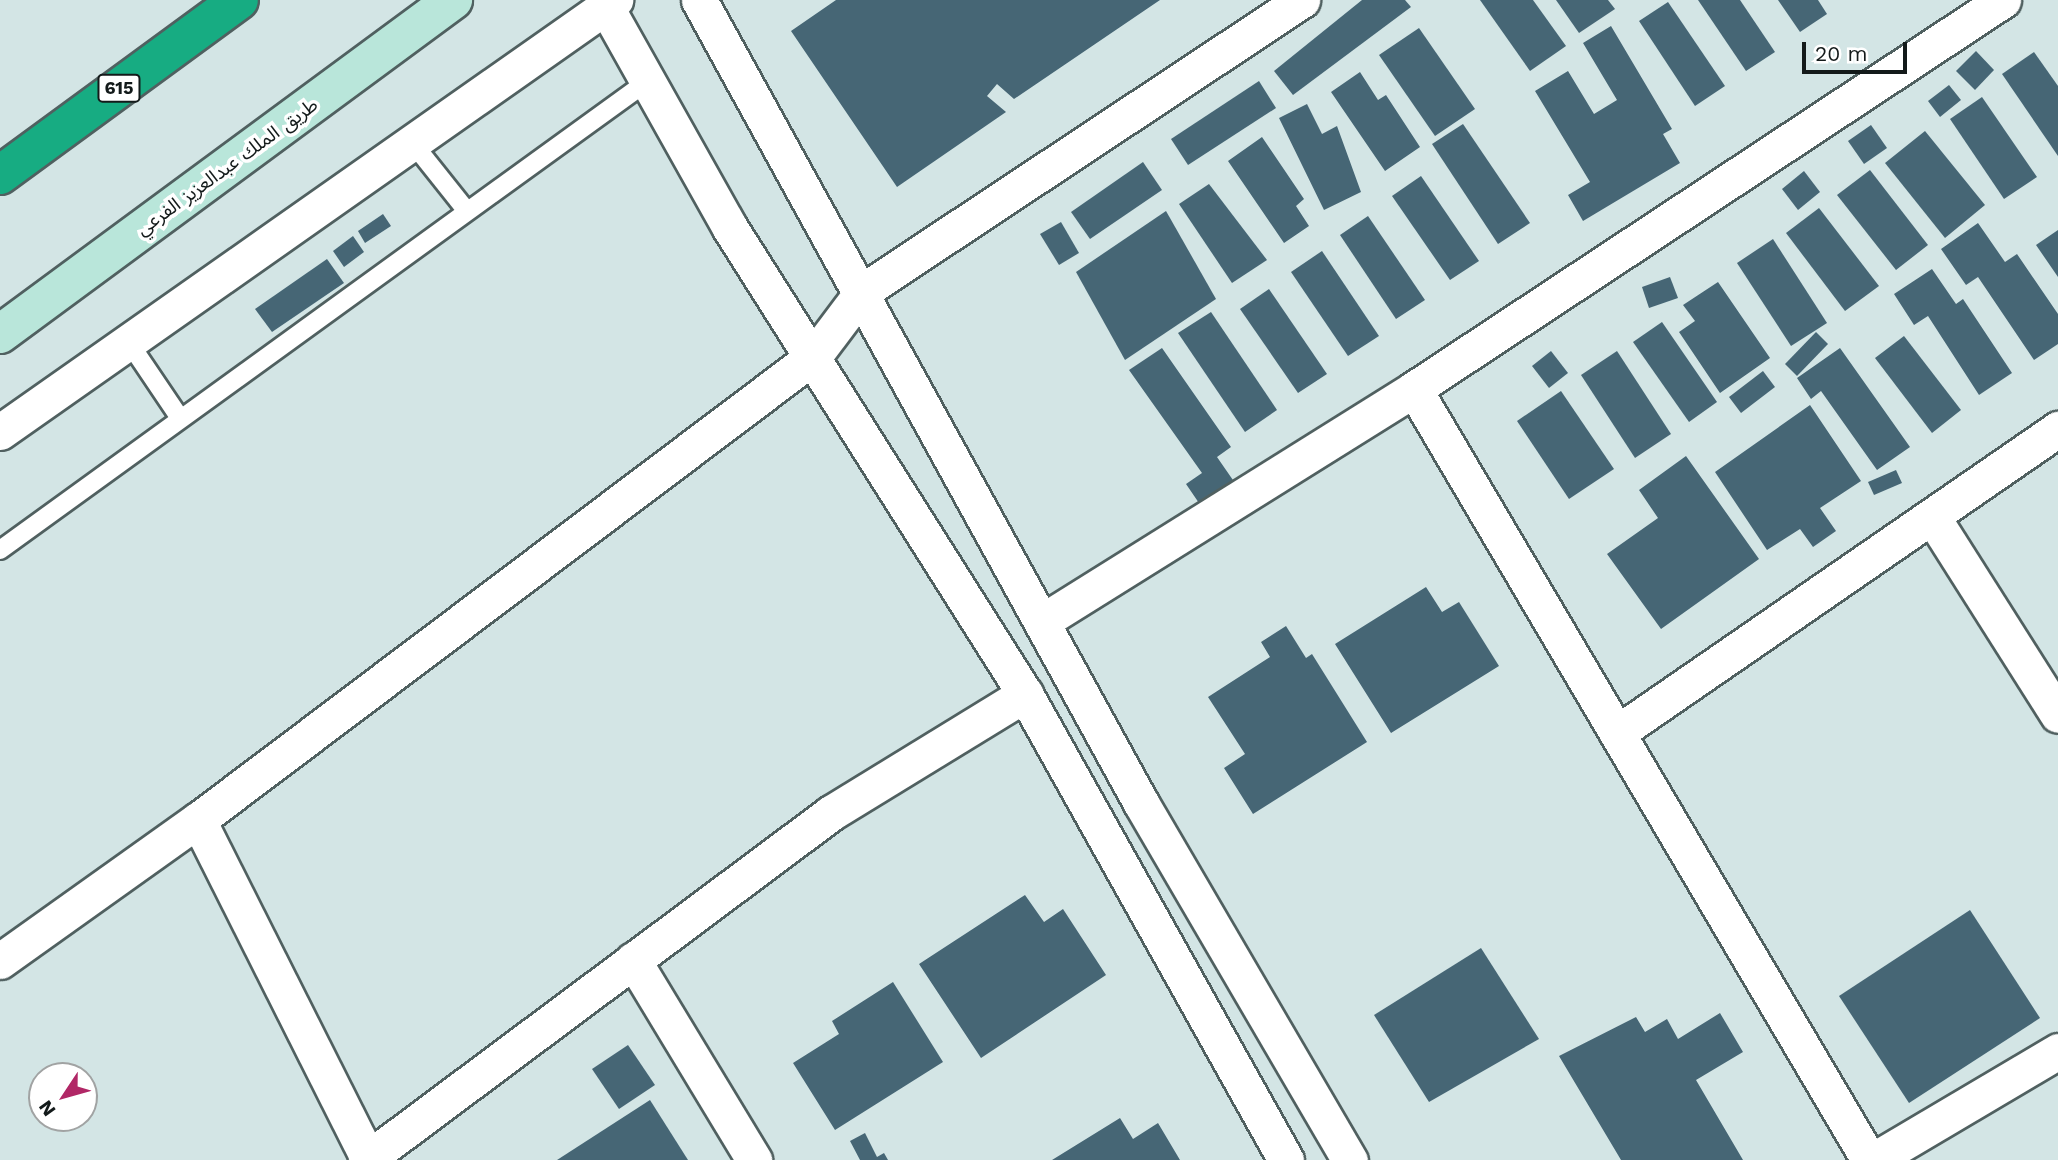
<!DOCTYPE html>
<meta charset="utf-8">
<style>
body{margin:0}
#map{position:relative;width:2058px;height:1160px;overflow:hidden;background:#d3e5e5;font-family:"Work Sans","Noto Sans Arabic",sans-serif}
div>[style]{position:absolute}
.building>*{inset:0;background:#466675}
.roads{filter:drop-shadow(2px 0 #506060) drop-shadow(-2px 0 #506060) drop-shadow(0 2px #506060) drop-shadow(0 -2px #506060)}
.lane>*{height:18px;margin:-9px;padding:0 9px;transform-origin:9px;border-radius:9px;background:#fff}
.street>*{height:35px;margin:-17.5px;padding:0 17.5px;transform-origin:17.5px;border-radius:17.5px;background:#fff}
.secondary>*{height:38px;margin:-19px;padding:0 19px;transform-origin:19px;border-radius:19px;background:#b9e6da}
.highway>*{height:38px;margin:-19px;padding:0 19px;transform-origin:19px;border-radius:19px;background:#17ac82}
span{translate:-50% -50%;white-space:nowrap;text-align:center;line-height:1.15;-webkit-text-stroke:7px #fff;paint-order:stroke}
.shield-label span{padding:2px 5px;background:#fff;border:2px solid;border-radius:5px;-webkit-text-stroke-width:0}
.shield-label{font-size:18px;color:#131a1a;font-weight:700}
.street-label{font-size:19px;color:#131a1a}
.north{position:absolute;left:28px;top:1062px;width:70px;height:70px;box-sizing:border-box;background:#fff;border:2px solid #a1a3a3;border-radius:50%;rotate:234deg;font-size:19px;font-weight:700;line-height:28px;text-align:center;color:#131a1a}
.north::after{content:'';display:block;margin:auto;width:24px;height:32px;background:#b12766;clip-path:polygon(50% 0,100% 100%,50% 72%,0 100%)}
.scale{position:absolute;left:1802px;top:42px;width:105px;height:32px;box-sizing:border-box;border:4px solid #131a1a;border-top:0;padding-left:9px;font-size:21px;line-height:24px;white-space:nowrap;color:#131a1a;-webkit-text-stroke:5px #fff;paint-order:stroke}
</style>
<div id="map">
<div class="building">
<div style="clip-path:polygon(836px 0,1160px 0,1014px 99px,997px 84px,987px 96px,1006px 112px,897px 187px,791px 31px)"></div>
<div style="clip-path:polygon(1362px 0,1405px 0,1411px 7px,1293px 95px,1274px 71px)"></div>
<div style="clip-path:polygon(1480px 0,1533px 0,1566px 46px,1530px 71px)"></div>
<div style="clip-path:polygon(1556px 0,1608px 0,1615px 9px,1579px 33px)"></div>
<div style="clip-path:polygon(1698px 0,1740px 0,1775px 52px,1746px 71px)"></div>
<div style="clip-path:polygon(1778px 0,1818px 0,1827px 14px,1800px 32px)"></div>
<div style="clip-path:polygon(1668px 2px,1725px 86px,1695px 106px,1639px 21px)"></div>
<div style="clip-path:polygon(1611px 26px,1672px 129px,1663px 134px,1680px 163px,1583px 221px,1568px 195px,1590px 182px,1535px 91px,1568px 71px,1594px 114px,1617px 100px,1583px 43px)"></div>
<div style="clip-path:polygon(1419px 28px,1475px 109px,1435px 136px,1379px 55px)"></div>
<div style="clip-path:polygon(1976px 51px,1994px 70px,1975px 90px,1956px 71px)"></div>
<div style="clip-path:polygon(2034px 52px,2058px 86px,2058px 156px,2002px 74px)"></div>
<div style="clip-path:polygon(1360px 72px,1378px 100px,1386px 95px,1420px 147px,1385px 171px,1331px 92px)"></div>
<div style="clip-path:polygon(1259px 81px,1276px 108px,1188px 165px,1171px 139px)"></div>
<div style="clip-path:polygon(1949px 85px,1961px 100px,1940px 117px,1928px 101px)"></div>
<div style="clip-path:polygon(1982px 97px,2037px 177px,2004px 199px,1950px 119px)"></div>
<div style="clip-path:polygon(1307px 104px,1322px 134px,1337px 126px,1361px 192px,1324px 210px,1279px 118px)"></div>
<div style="clip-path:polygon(1463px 124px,1530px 223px,1498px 244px,1432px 144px)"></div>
<div style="clip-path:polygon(1871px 125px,1887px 148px,1864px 164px,1848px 141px)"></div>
<div style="clip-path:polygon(1925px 131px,1985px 205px,1945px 238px,1885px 163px)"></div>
<div style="clip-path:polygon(1262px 137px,1304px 199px,1296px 206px,1309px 226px,1284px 243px,1228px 161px)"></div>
<div style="clip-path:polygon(1143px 162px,1162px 190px,1090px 239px,1071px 212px)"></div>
<div style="clip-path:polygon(1870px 170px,1928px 245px,1896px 270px,1837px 195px)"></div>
<div style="clip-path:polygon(1804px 171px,1820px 192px,1798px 210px,1782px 189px)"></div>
<div style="clip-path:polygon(1421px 176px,1479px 261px,1450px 280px,1392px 196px)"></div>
<div style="clip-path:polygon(1209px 184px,1267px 260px,1232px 283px,1179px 204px)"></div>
<div style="clip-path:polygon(1819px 208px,1879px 286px,1845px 311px,1786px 233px)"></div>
<div style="clip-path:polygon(1166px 211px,1216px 299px,1125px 360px,1076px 272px)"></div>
<div style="clip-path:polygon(383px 214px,391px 226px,365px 243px,358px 231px)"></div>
<div style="clip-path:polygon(1368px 216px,1425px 300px,1396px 319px,1340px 235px)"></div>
<div style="clip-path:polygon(1061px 222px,1079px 253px,1059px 265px,1040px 234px)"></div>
<div style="clip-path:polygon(1978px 223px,2005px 262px,2017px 254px,2058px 314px,2058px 344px,2034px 360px,1978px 277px,1966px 285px,1941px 249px)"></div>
<div style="clip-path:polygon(2058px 230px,2058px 277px,2036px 245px)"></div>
<div style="clip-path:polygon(353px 236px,364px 252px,344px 267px,333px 251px)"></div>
<div style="clip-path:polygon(1773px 239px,1827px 323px,1791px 346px,1737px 263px)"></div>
<div style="clip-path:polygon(1322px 251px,1379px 336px,1348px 356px,1291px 272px)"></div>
<div style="clip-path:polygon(327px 259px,344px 283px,272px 332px,255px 309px)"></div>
<div style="clip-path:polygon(1932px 269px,1956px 304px,1963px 299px,2012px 373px,1979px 395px,1928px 316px,1914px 325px,1894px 294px)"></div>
<div style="clip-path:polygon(1670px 277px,1678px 298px,1649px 308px,1642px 287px)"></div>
<div style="clip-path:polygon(1718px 282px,1770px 358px,1720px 393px,1679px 332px,1695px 321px,1683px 305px)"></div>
<div style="clip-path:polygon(1269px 289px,1327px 374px,1298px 393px,1240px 309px)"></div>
<div style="clip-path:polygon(1211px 312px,1277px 410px,1245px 432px,1178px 333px)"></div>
<div style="clip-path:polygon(1662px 322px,1717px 402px,1689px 422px,1633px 342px)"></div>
<div style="clip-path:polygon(1816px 332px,1828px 344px,1797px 376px,1785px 364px)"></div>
<div style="clip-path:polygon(1904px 336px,1961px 410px,1932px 433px,1875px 358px)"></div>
<div style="clip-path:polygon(1162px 348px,1231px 447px,1217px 457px,1235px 483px,1201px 506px,1186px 484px,1202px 473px,1129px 370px)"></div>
<div style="clip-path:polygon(1840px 348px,1910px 447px,1877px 470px,1821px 391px,1811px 399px,1797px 378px)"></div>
<div style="clip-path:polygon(1551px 351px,1568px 373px,1549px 388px,1532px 366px)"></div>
<div style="clip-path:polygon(1617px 351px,1671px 434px,1635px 458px,1581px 375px)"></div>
<div style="clip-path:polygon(1763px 371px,1775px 387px,1741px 413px,1729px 397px)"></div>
<div style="clip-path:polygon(1561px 391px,1614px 469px,1569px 499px,1517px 421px)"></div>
<div style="clip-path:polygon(1810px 405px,1861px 481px,1820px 508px,1836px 531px,1813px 547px,1800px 529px,1767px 550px,1715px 472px)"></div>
<div style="clip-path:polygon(1686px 456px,1759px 559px,1661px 629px,1607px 554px,1658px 518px,1639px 490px)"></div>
<div style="clip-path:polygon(1896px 470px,1902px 483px,1874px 495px,1868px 482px)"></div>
<div style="clip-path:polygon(1426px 587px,1442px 612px,1459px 602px,1499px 666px,1391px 733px,1335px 644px)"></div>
<div style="clip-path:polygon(1286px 626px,1306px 658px,1312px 654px,1367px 742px,1253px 814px,1224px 768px,1245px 754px,1208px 697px,1270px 657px,1261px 642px)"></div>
<div style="clip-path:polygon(1025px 895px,1044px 922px,1063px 909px,1106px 975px,981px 1058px,919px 964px)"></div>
<div style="clip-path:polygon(1970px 910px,2040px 1018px,1909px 1103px,1839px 996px)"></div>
<div style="clip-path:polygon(1481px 948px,1539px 1039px,1429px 1102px,1374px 1015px)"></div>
<div style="clip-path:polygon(893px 982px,943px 1062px,835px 1130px,793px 1063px,839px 1034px,832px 1021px)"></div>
<div style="clip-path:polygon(1720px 1013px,1743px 1052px,1696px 1080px,1743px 1160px,1621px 1160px,1559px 1056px,1636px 1017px,1645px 1032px,1667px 1019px,1678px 1039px)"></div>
<div style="clip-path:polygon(628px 1045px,655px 1085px,619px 1109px,592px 1069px)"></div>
<div style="clip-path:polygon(650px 1100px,688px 1160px,557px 1160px)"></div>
<div style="clip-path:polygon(1120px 1118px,1133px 1139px,1158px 1123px,1180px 1160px,1052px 1160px)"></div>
<div style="clip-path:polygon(865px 1133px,877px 1157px,884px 1153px,888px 1160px,860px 1160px,850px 1141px)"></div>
</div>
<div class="roads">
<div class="lane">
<div style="left:411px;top:141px;width:88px;rotate:51.4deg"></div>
<div style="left:128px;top:341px;width:93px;rotate:56deg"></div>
<div style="left:0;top:550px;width:800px;rotate:-35.9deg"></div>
</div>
<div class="street">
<div style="left:699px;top:0;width:917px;rotate:61.17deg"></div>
<div style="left:1141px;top:803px;width:414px;rotate:59.7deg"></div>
<div style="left:606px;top:7px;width:253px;rotate:60.7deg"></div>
<div style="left:730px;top:228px;width:552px;rotate:57.66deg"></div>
<div style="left:1025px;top:694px;width:534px;rotate:60.75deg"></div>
<div style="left:1414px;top:389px;width:895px;rotate:59.45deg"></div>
<div style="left:0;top:432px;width:752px;rotate:-35.09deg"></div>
<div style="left:1933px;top:518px;width:233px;rotate:57.6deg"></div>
<div style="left:1043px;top:621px;width:438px;rotate:-32deg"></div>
<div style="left:1414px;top:389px;width:706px;rotate:-33.44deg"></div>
<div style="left:1617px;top:733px;width:536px;rotate:-34.58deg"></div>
<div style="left:198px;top:820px;width:378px;rotate:63.3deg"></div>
<div style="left:633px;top:960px;width:234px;rotate:58.8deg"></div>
<div style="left:0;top:961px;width:243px;rotate:-35.5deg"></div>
<div style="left:198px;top:820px;width:771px;rotate:-36.99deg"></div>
<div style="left:814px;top:356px;width:81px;rotate:-53deg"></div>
<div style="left:863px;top:291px;width:527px;rotate:-33.54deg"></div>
<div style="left:366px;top:1160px;width:580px;rotate:-36.73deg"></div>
<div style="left:831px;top:813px;width:228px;rotate:-31.5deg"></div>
<div style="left:1874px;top:1160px;width:214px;rotate:-30.6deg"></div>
</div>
<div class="secondary">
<div style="left:0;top:334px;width:563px;rotate:-36.4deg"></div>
</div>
<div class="highway">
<div style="left:0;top:175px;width:296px;rotate:-36.2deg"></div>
</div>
</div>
<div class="shield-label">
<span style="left:119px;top:88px">615</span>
</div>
<div class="street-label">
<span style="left:227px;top:167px;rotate:-36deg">طريق الملك عبدالعزيز الفرعي</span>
</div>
<div class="north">N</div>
<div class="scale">20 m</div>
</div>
